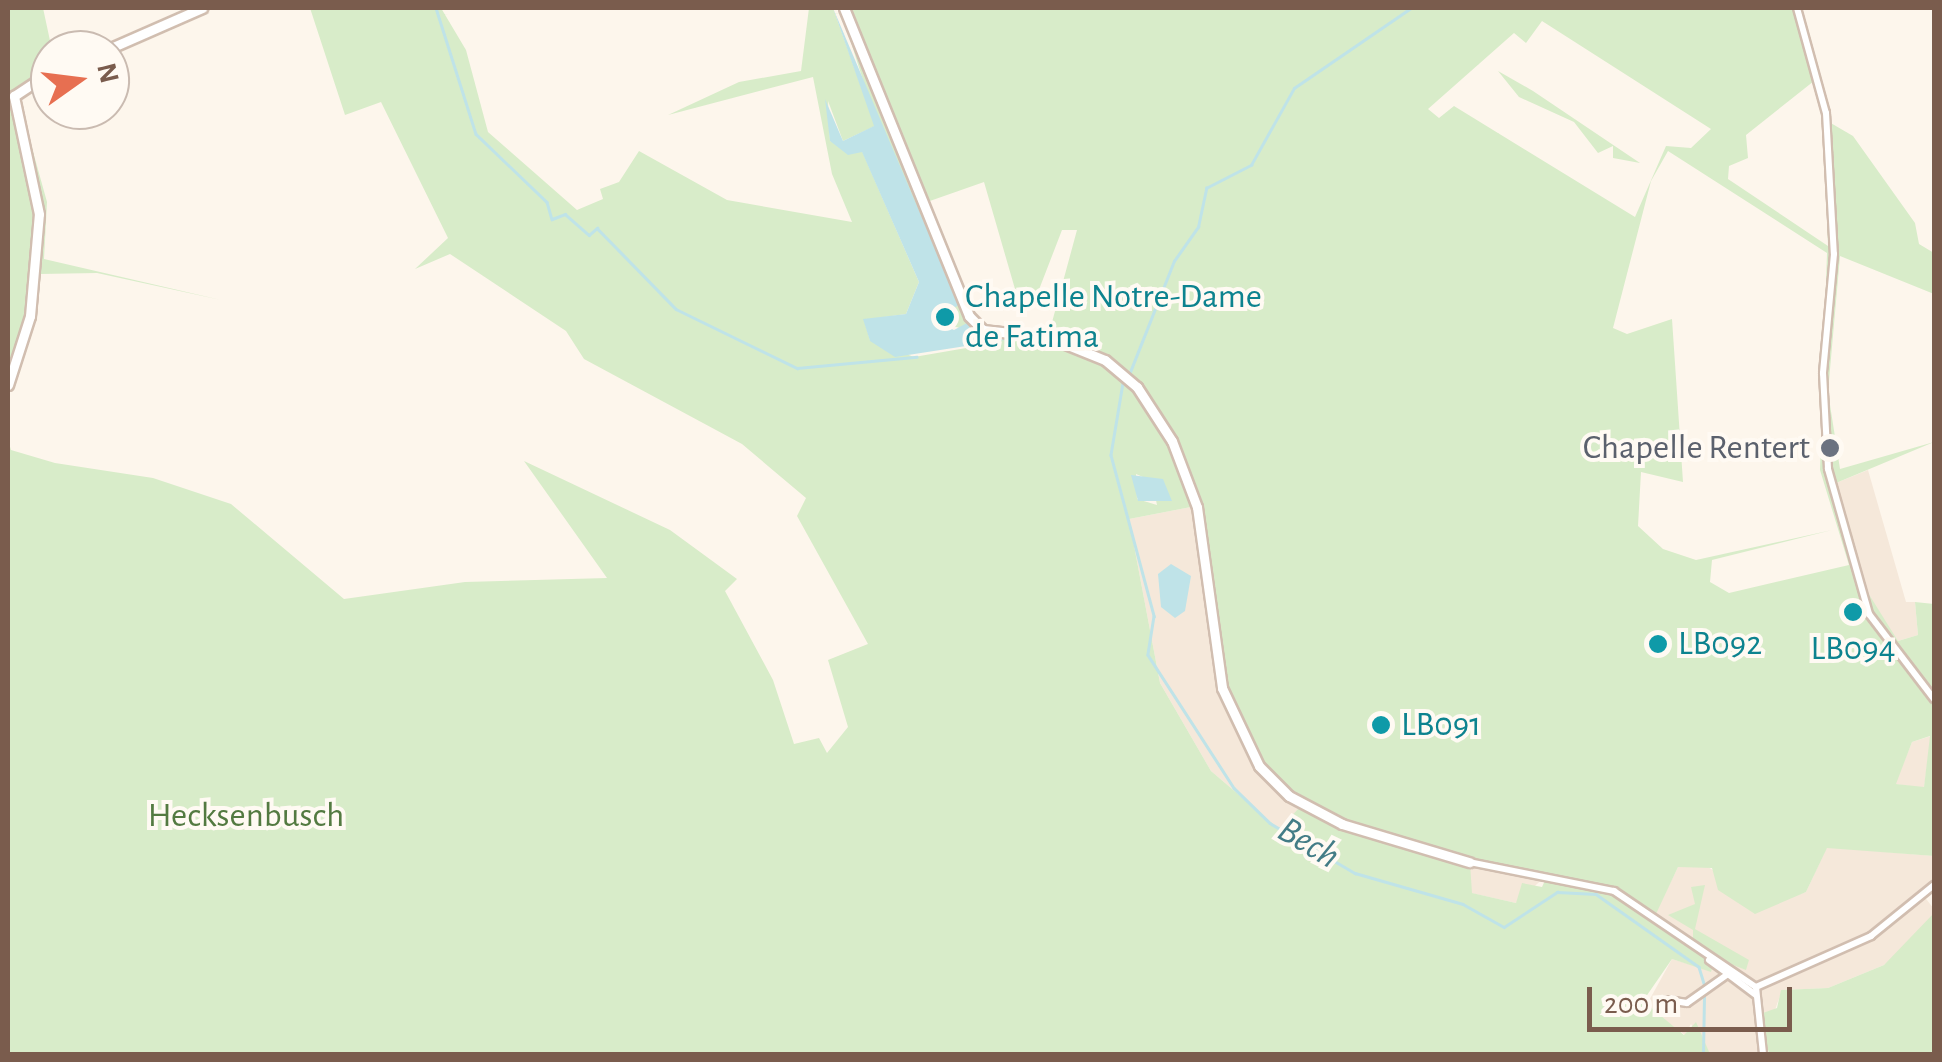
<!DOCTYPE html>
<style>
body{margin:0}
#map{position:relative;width:1942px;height:1062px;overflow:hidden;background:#fdf6ec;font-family:"Alegreya Sans",sans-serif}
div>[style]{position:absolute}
.residential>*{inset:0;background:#f5e8da}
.green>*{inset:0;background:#d8ecc9}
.water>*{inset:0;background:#bfe3e8}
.stream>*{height:2.5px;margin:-1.25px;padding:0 1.25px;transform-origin:1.25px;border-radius:1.25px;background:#bfe3e8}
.roads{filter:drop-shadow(2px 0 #d1beb0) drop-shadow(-2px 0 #d1beb0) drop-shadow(0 2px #d1beb0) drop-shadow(0 -2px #d1beb0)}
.minor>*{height:6px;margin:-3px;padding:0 3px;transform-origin:3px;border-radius:3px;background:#fff}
.tertiary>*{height:9px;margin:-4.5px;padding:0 4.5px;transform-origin:4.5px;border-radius:4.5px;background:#fff}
.dots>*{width:28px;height:28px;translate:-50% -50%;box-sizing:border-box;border:5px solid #fffaf3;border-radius:50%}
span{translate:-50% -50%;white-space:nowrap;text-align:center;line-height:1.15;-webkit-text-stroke:8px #fffaf3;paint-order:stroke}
.culture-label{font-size:35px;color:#0d838f}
.left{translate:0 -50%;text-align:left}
.worship-label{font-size:35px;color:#5b616d}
.right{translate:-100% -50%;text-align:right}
.park-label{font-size:35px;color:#537a41}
.water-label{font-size:38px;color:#437c86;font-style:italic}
.frame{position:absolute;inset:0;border:10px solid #7a5c4d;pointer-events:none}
.north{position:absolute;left:30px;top:30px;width:100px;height:100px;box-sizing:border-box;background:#fffaf3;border:2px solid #cabbb1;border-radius:50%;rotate:76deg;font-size:28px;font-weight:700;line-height:40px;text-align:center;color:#7a5c4d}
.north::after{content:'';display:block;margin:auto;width:35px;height:45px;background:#e76f51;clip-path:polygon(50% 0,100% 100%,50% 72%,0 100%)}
.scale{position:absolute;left:1587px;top:987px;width:205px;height:45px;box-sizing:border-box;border:5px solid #7a5c4d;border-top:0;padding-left:12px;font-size:30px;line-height:35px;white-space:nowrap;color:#7a5c4d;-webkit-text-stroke:8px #fffaf3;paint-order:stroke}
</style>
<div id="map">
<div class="residential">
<div style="clip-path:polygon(1868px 470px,1906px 602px,1915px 602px,1918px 635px,1898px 641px,1875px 612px,1861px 571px,1854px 572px,1836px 483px)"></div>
<div style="clip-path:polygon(1191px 507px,1227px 714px,1256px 768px,1302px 806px,1279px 829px,1211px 771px,1160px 683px,1129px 519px)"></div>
<div style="clip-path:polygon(1931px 736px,1924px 788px,1895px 784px,1912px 742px)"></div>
<div style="clip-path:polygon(1827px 847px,1934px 856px,1934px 885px,1923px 895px,1934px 909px,1930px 926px,1884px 965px,1828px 988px,1782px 990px,1764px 1041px,1769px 1054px,1710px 1054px,1691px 1024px,1685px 1035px,1646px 1006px,1672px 959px,1711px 971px,1655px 914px,1678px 867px,1705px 865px,1766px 905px,1806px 892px)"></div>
<div style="clip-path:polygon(1469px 862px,1547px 875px,1516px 903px,1471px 893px)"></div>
</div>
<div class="green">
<div style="clip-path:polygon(8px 8px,43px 8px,52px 50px,50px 76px,19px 101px,47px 202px,44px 259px,221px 300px,97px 273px,40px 274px,8px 400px)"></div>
<div style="clip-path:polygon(evenodd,310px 8px,441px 8px,466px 50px,488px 132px,577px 210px,603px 199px,600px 189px,619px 182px,639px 151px,727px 200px,852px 222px,832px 174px,813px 77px,668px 115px,739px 82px,801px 71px,809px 8px,833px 8px,875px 126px,843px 141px,828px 101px,830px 141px,862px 151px,919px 282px,906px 314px,864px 320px,870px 340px,914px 357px,972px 347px,977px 333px,932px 320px,937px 312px,840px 8px,1800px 8px,1829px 122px,1853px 136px,1915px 223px,1919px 244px,1934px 253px,1934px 294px,1840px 256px,1828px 392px,1840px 469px,1934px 442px,1836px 483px,1855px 572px,1898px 641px,1918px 635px,1915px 602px,1934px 604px,1934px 856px,1827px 848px,1806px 892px,1755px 914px,1718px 890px,1712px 868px,1678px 867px,1656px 914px,1693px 943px,1693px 930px,1668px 915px,1695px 904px,1691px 887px,1705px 885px,1695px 929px,1749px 960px,1746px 970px,1715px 958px,1711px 972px,1672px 959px,1643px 1001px,1684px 1035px,1696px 1022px,1710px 1054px,8px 1054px,8px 440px,11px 450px,55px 463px,153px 478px,231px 504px,344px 599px,465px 582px,607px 578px,524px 461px,670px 530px,737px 579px,725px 591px,773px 680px,794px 744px,819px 738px,827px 753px,848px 727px,828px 660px,868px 644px,797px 516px,806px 498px,742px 444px,584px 359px,566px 331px,450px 254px,415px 269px,448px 238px,381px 102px,345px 115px,310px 8px,1542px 21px,1711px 129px,1691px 148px,1666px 146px,1635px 217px,1454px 106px,1439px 118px,1428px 109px,1514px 33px,1526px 43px,1542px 21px,310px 8px,1814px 81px,1823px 106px,1828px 246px,1728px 179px,1729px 166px,1748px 158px,1746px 135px,1814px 81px,310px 8px,1668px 151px,1827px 253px,1820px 470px,1849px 565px,1729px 593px,1710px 582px,1712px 560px,1832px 530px,1696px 560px,1663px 549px,1638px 526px,1641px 472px,1683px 482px,1672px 319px,1627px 334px,1613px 328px,1651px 181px,1668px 151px,310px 8px,984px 182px,1015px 289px,1035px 300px,1062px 230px,1077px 230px,1048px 337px,976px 324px,927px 202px,984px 182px,310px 8px,1136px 474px,1152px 481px,1157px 505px,1137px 499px,1136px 474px,310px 8px,1191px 507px,1227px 714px,1256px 768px,1301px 806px,1279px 829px,1211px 771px,1160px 683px,1129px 519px,1191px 507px,310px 8px,1930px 736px,1924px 787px,1896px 784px,1912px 742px,1930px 736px,310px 8px,1470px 863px,1547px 876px,1542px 887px,1522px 883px,1516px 903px,1472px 893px,1470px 863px)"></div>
<div style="clip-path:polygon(1498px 71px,1533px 91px,1640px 163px,1613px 158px,1613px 146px,1598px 153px,1574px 122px,1519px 97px)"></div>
<div style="clip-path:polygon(1934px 913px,1934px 1054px,1769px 1054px,1760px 1014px,1777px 1008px,1781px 990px,1828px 988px,1884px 965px)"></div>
</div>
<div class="water">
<div style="clip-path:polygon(833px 8px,959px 305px,932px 320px,954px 330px,967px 323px,979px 344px,895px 357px,870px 341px,863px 319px,906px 314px,919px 282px,862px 152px,848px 155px,830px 141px,825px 99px,843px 141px,874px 126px)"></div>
<div style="clip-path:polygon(1131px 475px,1163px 479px,1172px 501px,1138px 501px)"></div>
<div style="clip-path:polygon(1171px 564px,1191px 576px,1185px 611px,1175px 618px,1161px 607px,1158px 574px)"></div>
</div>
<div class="stream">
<div style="left:436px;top:8px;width:132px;rotate:72.4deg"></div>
<div style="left:476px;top:134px;width:98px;rotate:43.8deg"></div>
<div style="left:547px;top:202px;width:18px;rotate:74deg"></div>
<div style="left:552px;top:219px;width:14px;rotate:-21deg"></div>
<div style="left:565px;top:214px;width:32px;rotate:41deg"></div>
<div style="left:589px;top:235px;width:11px;rotate:-41deg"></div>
<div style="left:597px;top:228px;width:113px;rotate:45.7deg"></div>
<div style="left:676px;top:309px;width:135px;rotate:26deg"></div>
<div style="left:797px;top:368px;width:120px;rotate:-5.3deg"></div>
<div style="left:976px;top:341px;width:36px;rotate:-6deg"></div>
<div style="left:1130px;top:372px;width:119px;rotate:-68.4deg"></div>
<div style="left:1174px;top:261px;width:42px;rotate:-54.8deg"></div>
<div style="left:1198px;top:227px;width:40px;rotate:-78deg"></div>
<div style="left:1206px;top:188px;width:51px;rotate:-27.1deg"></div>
<div style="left:1251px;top:165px;width:88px;rotate:-60.8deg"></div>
<div style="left:1294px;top:88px;width:142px;rotate:-34.4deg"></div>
<div style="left:1123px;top:383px;width:73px;rotate:99.5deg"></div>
<div style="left:1111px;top:455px;width:167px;rotate:75deg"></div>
<div style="left:1154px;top:616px;width:39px;rotate:99deg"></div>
<div style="left:1148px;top:655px;width:158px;rotate:57.1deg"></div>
<div style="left:1234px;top:788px;width:50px;rotate:44.2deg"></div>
<div style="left:1270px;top:823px;width:99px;rotate:30.5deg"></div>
<div style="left:1355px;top:873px;width:112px;rotate:16deg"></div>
<div style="left:1463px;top:904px;width:47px;rotate:29.3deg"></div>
<div style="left:1504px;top:927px;width:64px;rotate:-33.4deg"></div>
<div style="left:1557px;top:892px;width:39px;rotate:3deg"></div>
<div style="left:1596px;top:894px;width:126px;rotate:35.3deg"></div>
<div style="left:1699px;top:967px;width:21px;rotate:73deg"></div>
<div style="left:1703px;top:1054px;width:59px;rotate:-89deg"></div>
</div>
<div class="roads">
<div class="minor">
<div style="left:1797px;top:8px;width:109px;rotate:74.6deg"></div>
<div style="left:1826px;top:113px;width:141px;rotate:86.8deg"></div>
<div style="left:1834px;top:254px;width:120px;rotate:95.3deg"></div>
<div style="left:1823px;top:373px;width:96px;rotate:87deg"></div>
<div style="left:1828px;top:469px;width:151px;rotate:74.2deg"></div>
<div style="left:1869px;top:614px;width:107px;rotate:52.6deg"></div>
<div style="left:1469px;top:862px;width:148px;rotate:11.3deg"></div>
<div style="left:1614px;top:891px;width:171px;rotate:34.1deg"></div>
<div style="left:1756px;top:987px;width:67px;rotate:84deg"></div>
<div style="left:1709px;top:960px;width:24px;rotate:36deg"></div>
<div style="left:1756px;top:987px;width:126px;rotate:-23.9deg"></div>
<div style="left:1871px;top:936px;width:81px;rotate:-39deg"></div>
<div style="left:1668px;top:1000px;width:19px;rotate:9deg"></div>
<div style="left:1687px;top:1003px;width:50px;rotate:-35.3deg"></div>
<div style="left:1728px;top:974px;width:35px;rotate:37deg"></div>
</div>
<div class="tertiary">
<div style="left:844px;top:8px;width:332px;rotate:67.9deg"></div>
<div style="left:969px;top:316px;width:20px;rotate:45deg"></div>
<div style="left:983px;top:330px;width:65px;rotate:6.1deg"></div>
<div style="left:1048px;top:337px;width:61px;rotate:22deg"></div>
<div style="left:1105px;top:360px;width:42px;rotate:40.2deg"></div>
<div style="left:1137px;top:387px;width:64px;rotate:57.1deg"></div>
<div style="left:1172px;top:441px;width:71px;rotate:69.3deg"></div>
<div style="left:1197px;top:507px;width:183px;rotate:82.1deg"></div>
<div style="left:1222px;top:688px;width:86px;rotate:64.6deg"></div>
<div style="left:1259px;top:766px;width:42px;rotate:45deg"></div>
<div style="left:1289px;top:796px;width:60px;rotate:27.8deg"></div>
<div style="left:1342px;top:824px;width:133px;rotate:16.7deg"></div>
<div style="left:106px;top:50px;width:105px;rotate:-23.6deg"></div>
<div style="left:8px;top:385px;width:72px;rotate:-72.3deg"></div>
<div style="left:30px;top:316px;width:102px;rotate:-85deg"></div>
<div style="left:39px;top:214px;width:121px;rotate:-102deg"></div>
<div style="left:14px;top:96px;width:43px;rotate:-33.7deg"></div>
</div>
</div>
<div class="dots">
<div style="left:945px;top:317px;background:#0f9aa8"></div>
<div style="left:1830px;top:448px;background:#6b7280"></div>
<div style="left:1853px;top:612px;background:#0f9aa8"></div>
<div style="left:1658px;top:644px;background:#0f9aa8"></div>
<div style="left:1381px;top:725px;background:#0f9aa8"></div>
</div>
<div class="culture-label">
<span class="left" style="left:965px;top:317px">Chapelle Notre-Dame<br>de Fatima</span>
<span class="left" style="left:1678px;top:644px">LB092</span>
<span style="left:1853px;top:649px">LB094</span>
<span class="left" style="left:1401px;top:725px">LB091</span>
</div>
<div class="worship-label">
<span class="right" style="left:1810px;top:448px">Chapelle Rentert</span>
</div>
<div class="park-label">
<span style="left:246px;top:816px">Hecksenbusch</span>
</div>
<div class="water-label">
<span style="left:1308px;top:844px;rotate:31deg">Bech</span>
</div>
<div class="frame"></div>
<div class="north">N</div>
<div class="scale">200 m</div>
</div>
